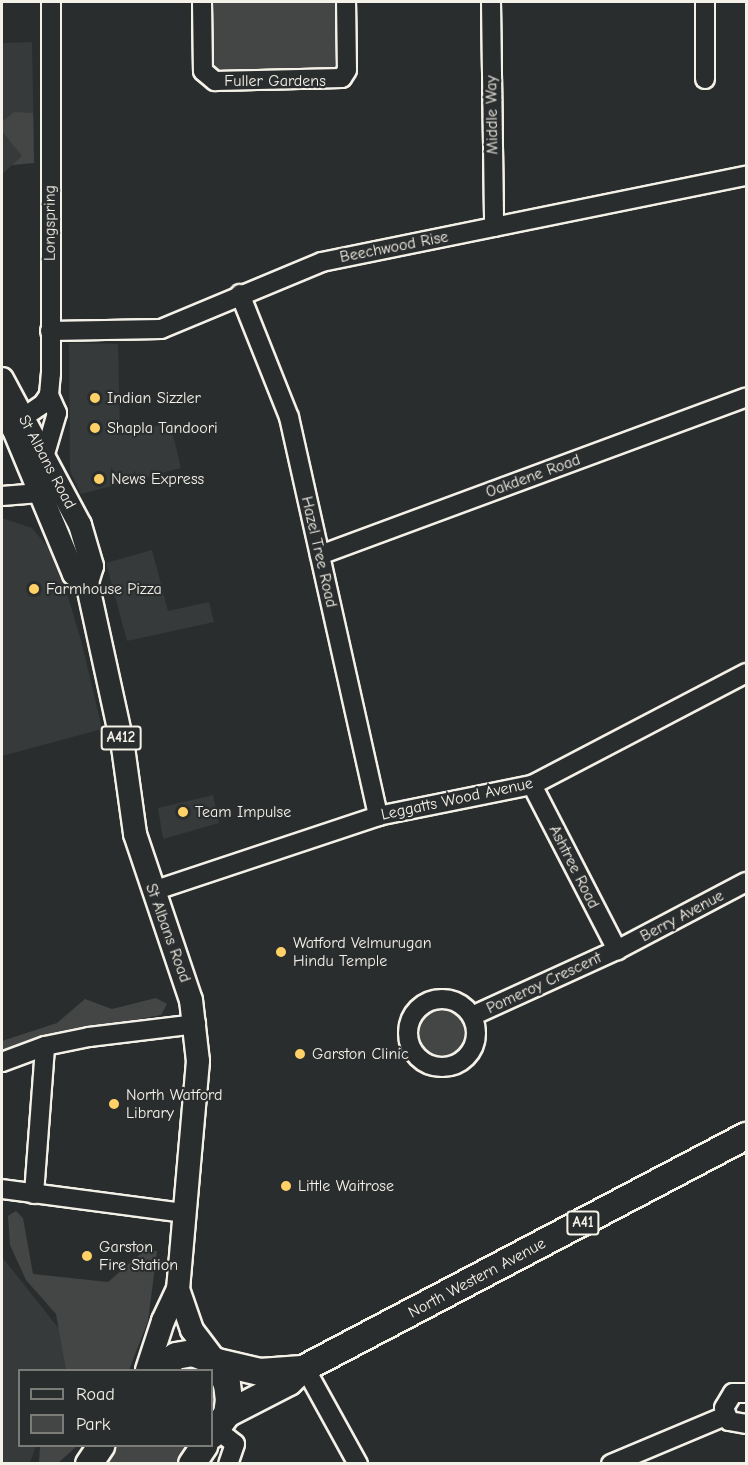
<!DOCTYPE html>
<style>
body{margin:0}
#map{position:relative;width:748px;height:1465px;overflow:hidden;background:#2a2d2e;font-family:"Comic Neue",sans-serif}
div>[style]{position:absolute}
.built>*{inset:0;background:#373a3a}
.green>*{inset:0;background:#444645}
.round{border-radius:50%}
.roads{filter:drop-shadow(2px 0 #f4f1e8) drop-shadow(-2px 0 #f4f1e8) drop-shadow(0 2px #f4f1e8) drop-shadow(0 -2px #f4f1e8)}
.minor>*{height:18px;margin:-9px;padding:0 9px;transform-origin:9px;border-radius:9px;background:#2a2d2e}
.minor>.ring{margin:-9px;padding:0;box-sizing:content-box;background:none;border:18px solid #2a2d2e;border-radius:50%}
.major>*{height:22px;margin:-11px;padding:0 11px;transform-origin:11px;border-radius:11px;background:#2a2d2e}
.highway>*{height:26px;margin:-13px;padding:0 13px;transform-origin:13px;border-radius:13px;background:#2a2d2e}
.dots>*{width:16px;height:16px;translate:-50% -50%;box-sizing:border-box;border:3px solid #2a2d2e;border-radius:50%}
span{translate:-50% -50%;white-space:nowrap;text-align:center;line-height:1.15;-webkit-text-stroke:4.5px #2a2d2e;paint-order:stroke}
.shield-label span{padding:2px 4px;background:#2a2d2e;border:2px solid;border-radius:4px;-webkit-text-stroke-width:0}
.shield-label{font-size:15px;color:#f4f1e8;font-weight:700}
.street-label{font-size:16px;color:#f4f1e8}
.poi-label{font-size:16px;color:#f4f1e8}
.left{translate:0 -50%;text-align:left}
.frame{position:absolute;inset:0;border:3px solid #f4f1e8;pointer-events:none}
.legend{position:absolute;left:18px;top:1369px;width:195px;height:78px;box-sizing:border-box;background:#2a2d2e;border:2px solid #7b7b78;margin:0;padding:8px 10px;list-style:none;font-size:18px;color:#f4f1e8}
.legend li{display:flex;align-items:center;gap:12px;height:30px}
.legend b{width:30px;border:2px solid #7b7b78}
</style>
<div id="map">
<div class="built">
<div style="clip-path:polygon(32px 42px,34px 146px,2px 174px,2px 43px)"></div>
<div style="clip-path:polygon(69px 343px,118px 344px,120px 434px,170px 423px,181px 468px,81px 494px,70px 471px)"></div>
<div style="clip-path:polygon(2px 518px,32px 528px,56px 557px,81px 640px,102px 729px,2px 756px)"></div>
<div style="clip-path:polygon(152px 550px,168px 611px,209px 602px,214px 622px,127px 641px,106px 563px)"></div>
<div style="clip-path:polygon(213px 795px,219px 823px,163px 839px,158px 808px)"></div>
<div style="clip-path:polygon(2px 1257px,60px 1330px,66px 1370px,20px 1370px,20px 1446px,36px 1446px,30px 1463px,2px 1463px)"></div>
</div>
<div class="green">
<div style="clip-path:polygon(208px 2px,341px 2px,340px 69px,336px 73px,210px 73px)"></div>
<div style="clip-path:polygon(14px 112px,33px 113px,34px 163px,12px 165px,22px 156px,2px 131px,2px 122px)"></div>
<div style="clip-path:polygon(156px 998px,167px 1004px,161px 1015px,99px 1027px,2px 1054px,2px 1041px,57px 1023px,85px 999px,112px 1009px)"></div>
<div class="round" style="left:418px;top:1008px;width:48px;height:48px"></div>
<div style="clip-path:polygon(16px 1211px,23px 1218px,33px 1274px,108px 1282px,145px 1250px,157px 1251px,148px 1321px,129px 1370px,66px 1370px,56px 1314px,26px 1280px,10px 1245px,8px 1216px)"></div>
<div style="clip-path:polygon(40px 1446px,77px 1446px,58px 1463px,39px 1463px)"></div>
<div style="clip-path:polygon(115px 1446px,190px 1446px,178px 1463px,102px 1464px)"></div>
</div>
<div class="roads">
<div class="minor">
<div style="left:202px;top:2px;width:69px;rotate:89.2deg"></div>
<div style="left:203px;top:71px;width:16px;rotate:40deg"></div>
<div style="left:215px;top:81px;width:127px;rotate:-1.4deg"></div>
<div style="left:342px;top:78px;width:9px;rotate:-58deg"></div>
<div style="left:347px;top:70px;width:68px;rotate:-90.8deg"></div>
<div style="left:491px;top:2px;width:225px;rotate:89.2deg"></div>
<div style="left:705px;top:2px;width:77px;rotate:90deg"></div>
<div style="left:240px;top:294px;width:132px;rotate:68.3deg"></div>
<div style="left:289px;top:417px;width:409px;rotate:77.4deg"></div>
<div style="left:50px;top:331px;width:111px;rotate:-1deg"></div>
<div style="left:161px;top:329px;width:174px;rotate:-22.6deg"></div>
<div style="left:322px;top:262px;width:433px;rotate:-11.5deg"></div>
<div style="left:12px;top:425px;width:37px;rotate:-34deg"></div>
<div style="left:43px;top:404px;width:11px;rotate:-56deg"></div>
<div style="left:49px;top:395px;width:21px;rotate:-85deg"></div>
<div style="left:51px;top:374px;width:372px;rotate:-90deg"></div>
<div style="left:45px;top:454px;width:43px;rotate:-73.7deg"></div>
<div style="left:57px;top:413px;width:20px;rotate:-114deg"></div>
<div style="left:2px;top:496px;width:50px;rotate:-4.6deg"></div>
<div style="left:320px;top:555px;width:454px;rotate:-20.3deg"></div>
<div style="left:532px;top:785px;width:186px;rotate:62.7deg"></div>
<div style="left:153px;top:891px;width:237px;rotate:-18.4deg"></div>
<div style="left:378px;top:816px;width:157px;rotate:-11.4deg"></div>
<div style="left:532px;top:785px;width:242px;rotate:-27.6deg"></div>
<div class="ring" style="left:408px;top:999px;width:50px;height:50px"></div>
<div style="left:472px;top:1016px;width:159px;rotate:-24.5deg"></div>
<div style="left:617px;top:950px;width:146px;rotate:-27.8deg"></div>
<div style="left:2px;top:1062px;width:46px;rotate:-20.4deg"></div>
<div style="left:45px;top:1046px;width:45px;rotate:-11.6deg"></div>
<div style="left:89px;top:1037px;width:108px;rotate:-6.9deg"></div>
<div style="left:2px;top:1189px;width:185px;rotate:7.5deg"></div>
<div style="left:34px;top:1194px;width:148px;rotate:-85.7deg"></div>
<div style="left:305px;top:1368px;width:110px;rotate:61.1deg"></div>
<div style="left:746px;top:1393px;width:13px;rotate:180deg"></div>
<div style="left:733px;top:1393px;width:17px;rotate:121deg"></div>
<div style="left:724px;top:1408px;width:14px;rotate:69deg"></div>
<div style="left:729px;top:1421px;width:17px;rotate:10deg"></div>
<div style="left:216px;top:1429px;width:24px;rotate:38deg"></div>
<div style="left:235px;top:1444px;width:21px;rotate:109deg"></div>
<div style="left:611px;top:1464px;width:124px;rotate:-22.8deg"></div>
</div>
<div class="major">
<div style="left:2px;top:379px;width:166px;rotate:61.9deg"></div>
<div style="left:80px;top:525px;width:43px;rotate:73.7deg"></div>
<div style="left:92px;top:566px;width:17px;rotate:107deg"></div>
<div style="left:87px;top:582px;width:169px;rotate:77.7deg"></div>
<div style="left:123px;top:747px;width:88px;rotate:82.1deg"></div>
<div style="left:135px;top:834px;width:175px;rotate:71.4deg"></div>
<div style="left:191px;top:1000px;width:61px;rotate:83.5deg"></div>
<div style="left:198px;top:1061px;width:229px;rotate:95deg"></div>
<div style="left:178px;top:1289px;width:43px;rotate:71.1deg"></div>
<div style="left:192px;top:1330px;width:34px;rotate:53deg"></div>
<div style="left:2px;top:410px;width:23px;rotate:59deg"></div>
<div style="left:14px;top:430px;width:156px;rotate:67.4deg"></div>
<div style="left:74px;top:574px;width:15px;rotate:32deg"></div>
<div style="left:147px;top:1370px;width:52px;rotate:-71.9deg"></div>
<div style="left:163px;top:1321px;width:35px;rotate:-65deg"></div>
</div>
<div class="highway">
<div style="left:217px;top:1362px;width:44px;rotate:13.1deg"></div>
<div style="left:260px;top:1372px;width:42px;rotate:-4.1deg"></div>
<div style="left:157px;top:1370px;width:24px;rotate:-36deg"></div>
<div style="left:176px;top:1356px;width:17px;rotate:-10deg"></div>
<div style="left:193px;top:1353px;width:26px;rotate:21deg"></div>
<div style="left:217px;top:1362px;width:24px;rotate:66deg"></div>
<div style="left:227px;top:1384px;width:16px;rotate:83deg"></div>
<div style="left:229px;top:1400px;width:14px;rotate:98deg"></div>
<div style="left:227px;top:1414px;width:26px;rotate:126deg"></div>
<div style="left:227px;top:1414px;width:70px;rotate:-27.3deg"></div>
<div style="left:289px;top:1382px;width:19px;rotate:-43deg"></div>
<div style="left:303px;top:1369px;width:501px;rotate:-27.74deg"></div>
<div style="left:89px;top:1464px;width:22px;rotate:-56deg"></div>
<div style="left:192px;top:1464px;width:22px;rotate:-56deg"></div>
</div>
</div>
<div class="dots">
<div style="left:95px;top:398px;background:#ffd166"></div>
<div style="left:95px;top:428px;background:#ffd166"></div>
<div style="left:99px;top:479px;background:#ffd166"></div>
<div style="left:34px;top:589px;background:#ffd166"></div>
<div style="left:183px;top:812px;background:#ffd166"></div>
<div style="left:281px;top:952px;background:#ffd166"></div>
<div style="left:300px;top:1054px;background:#ffd166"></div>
<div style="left:114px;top:1104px;background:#ffd166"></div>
<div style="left:286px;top:1186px;background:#ffd166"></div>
<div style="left:87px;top:1256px;background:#ffd166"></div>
</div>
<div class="shield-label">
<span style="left:121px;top:738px">A412</span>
<span style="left:583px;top:1223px">A41</span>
</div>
<div class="street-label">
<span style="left:275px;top:81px">Fuller Gardens</span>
<span style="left:492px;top:115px;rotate:-91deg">Middle Way</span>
<span style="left:50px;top:223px;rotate:-90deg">Longspring</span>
<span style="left:394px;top:247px;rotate:-11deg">Beechwood Rise</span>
<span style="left:47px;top:462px;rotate:62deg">St Albans Road</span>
<span style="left:533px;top:476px;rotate:-20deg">Oakdene Road</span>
<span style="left:319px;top:552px;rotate:77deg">Hazel Tree Road</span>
<span style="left:457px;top:799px;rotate:-12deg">Leggatts Wood Avenue</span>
<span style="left:574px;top:867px;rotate:63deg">Ashtree Road</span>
<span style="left:682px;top:916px;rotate:-28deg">Berry Avenue</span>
<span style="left:168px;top:933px;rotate:70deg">St Albans Road</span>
<span style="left:544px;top:983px;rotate:-25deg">Pomeroy Crescent</span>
<span style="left:477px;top:1278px;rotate:-28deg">North Western Avenue</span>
</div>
<div class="poi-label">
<span class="left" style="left:107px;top:398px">Indian Sizzler</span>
<span class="left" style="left:107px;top:428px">Shapla Tandoori</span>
<span class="left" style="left:111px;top:479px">News Express</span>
<span class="left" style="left:46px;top:589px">Farmhouse Pizza</span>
<span class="left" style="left:195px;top:812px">Team Impulse</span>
<span class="left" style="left:293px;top:952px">Watford Velmurugan<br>Hindu Temple</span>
<span class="left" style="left:312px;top:1054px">Garston Clinic</span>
<span class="left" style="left:126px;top:1104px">North Watford<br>Library</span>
<span class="left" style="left:298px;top:1186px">Little Waitrose</span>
<span class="left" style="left:99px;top:1256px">Garston<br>Fire Station</span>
</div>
<div class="frame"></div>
<ul class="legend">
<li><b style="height:8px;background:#2a2d2e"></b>Road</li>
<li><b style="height:16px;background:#444645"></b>Park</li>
</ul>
</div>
